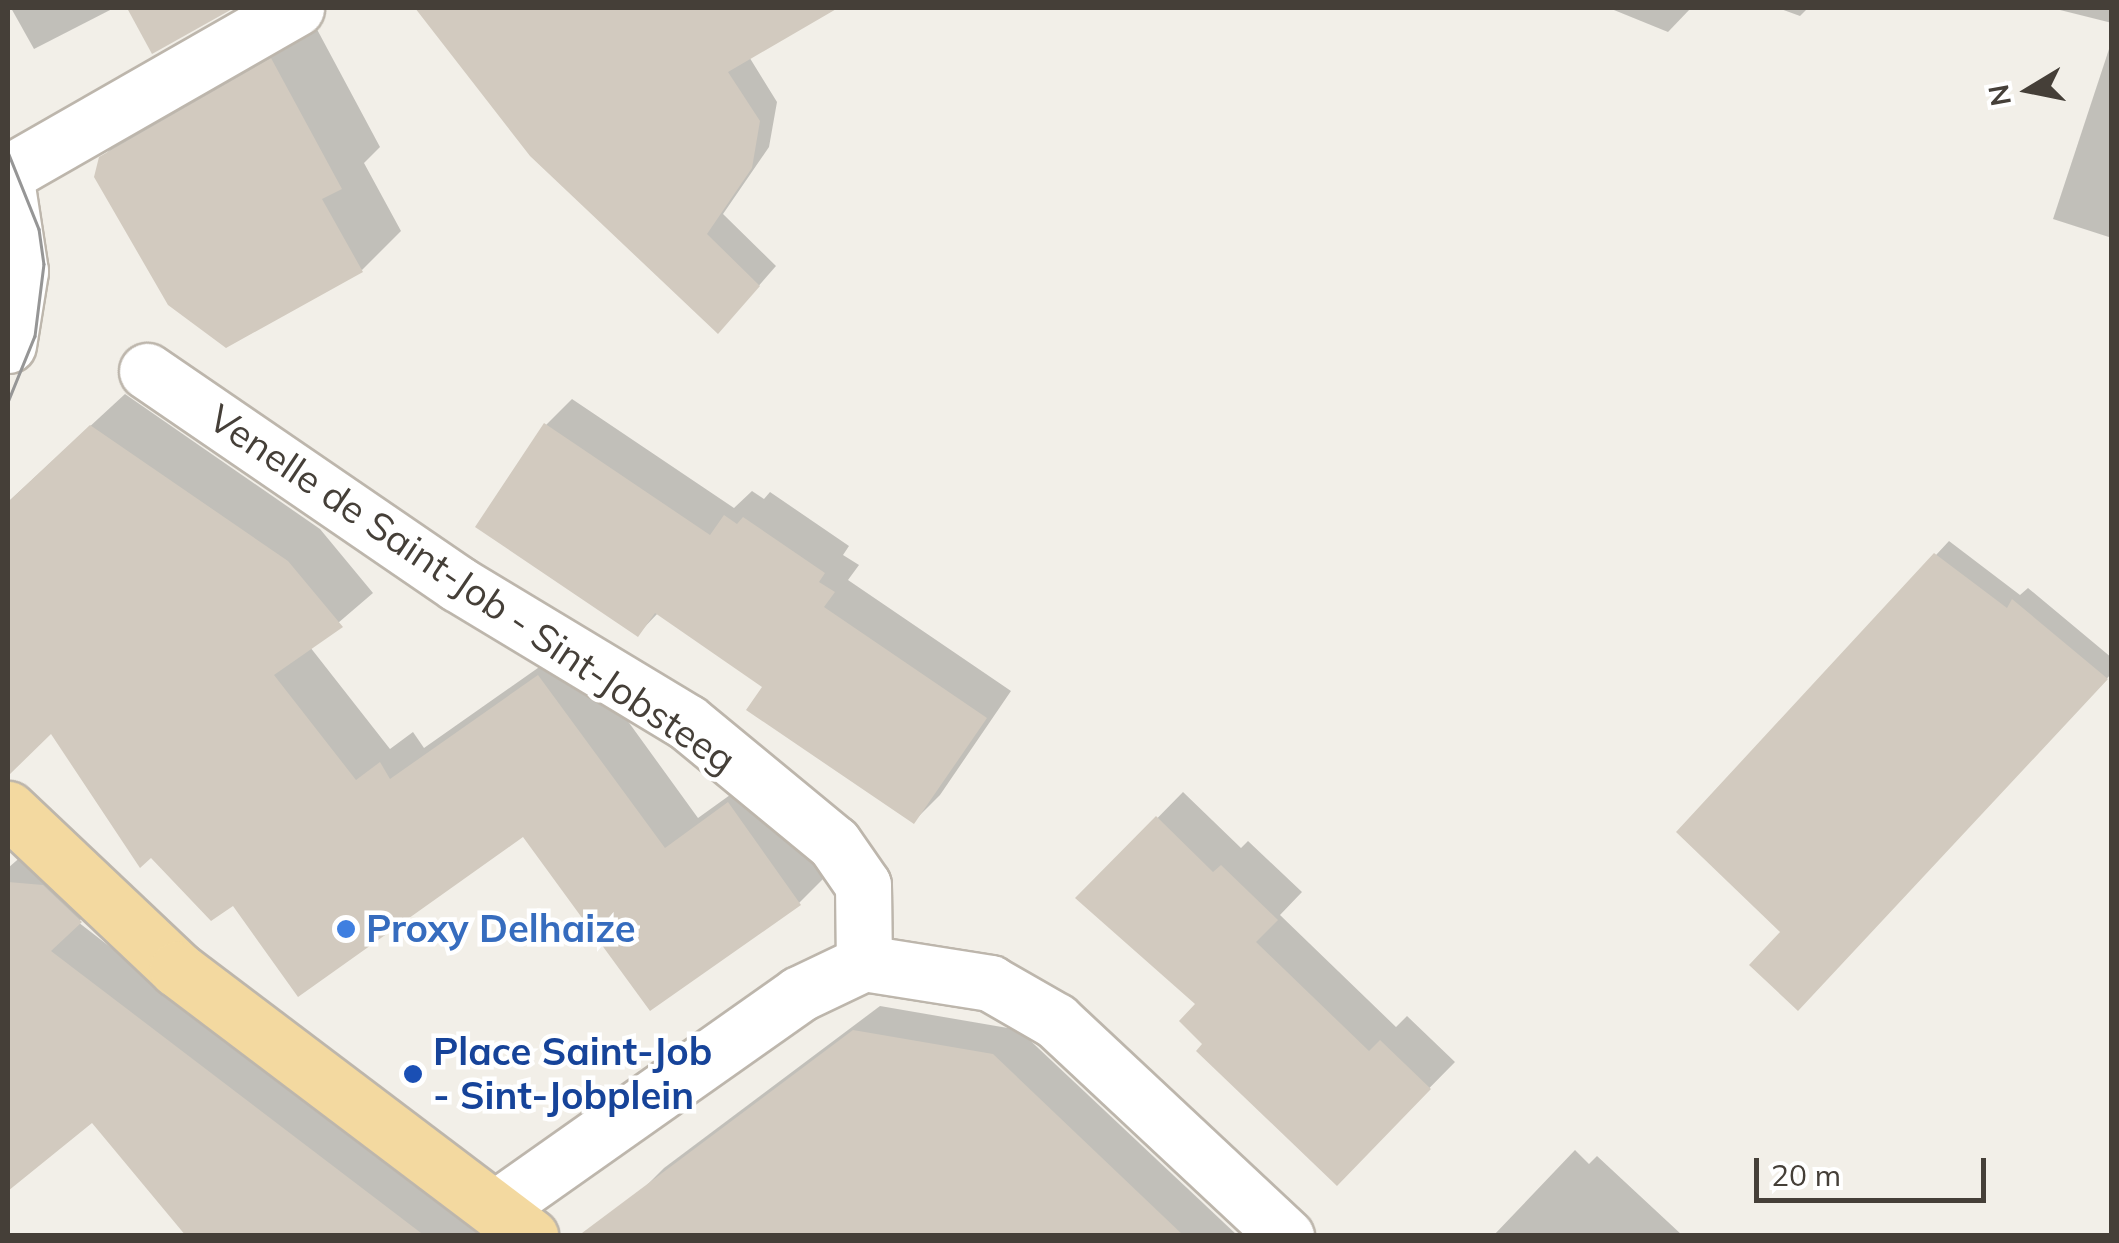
<!DOCTYPE html>
<style>
body{margin:0}
#map{position:relative;width:2119px;height:1243px;overflow:hidden;background:#f2efe8;font-family:Mulish,sans-serif}
div>[style]{position:absolute}
.shadow>*{inset:0;background:#0003}
.building>*{inset:0;background:#d2cabf}
.roads{filter:drop-shadow(2px 0 #bdb6ac) drop-shadow(-2px 0 #bdb6ac) drop-shadow(0 2px #bdb6ac) drop-shadow(0 -2px #bdb6ac)}
.minor>*{height:55px;margin:-27.5px;padding:0 27.5px;transform-origin:27.5px;border-radius:27.5px;background:#fff}
.major>*{height:55px;margin:-27.5px;padding:0 27.5px;transform-origin:27.5px;border-radius:27.5px;background:#f3d9a0}
.tram>*{height:2.5px;margin:-1.25px;padding:0 1.25px;transform-origin:1.25px;border-radius:1.25px;background:#969696}
.dots>*{width:28px;height:28px;translate:-50% -50%;box-sizing:border-box;border:5px solid #fff;border-radius:50%}
span{translate:-50% -50%;white-space:nowrap;text-align:center;line-height:1.15;-webkit-text-stroke:9px #fff;paint-order:stroke}
.street-label{font-size:38px;color:#453f38}
.shop-label{font-size:38px;color:#366cbe;font-weight:700}
.left{translate:0 -50%;text-align:left}
.transit-label{font-size:38px;color:#164399;font-weight:700}
.frame{position:absolute;inset:0;border:10px solid #453f38;pointer-events:none}
.north{position:absolute;left:1979px;top:40px;width:100px;height:100px;-webkit-text-stroke:8px #fff;paint-order:stroke;rotate:260deg;font-size:28px;font-weight:700;line-height:40px;text-align:center;color:#453f38}
.north::after{content:'';display:block;margin:auto;width:35px;height:45px;background:#453f38;clip-path:polygon(50% 0,100% 100%,50% 72%,0 100%)}
.scale{position:absolute;left:1754px;top:1158px;width:232px;height:45px;box-sizing:border-box;border:5px solid #453f38;border-top:0;padding-left:12px;font-size:30px;line-height:35px;white-space:nowrap;color:#453f38;-webkit-text-stroke:8px #fff;paint-order:stroke}
</style>
<div id="map">
<div class="shadow">
<div style="clip-path:polygon(11px 8px,114px 8px,34px 49px)"></div>
<div style="clip-path:polygon(419px 8px,719px 8px,777px 102px,769px 147px,723px 214px,776px 266px,736px 312px,532px 154px)"></div>
<div style="clip-path:polygon(1609px 8px,1691px 8px,1668px 32px)"></div>
<div style="clip-path:polygon(1778px 8px,1808px 8px,1800px 16px)"></div>
<div style="clip-path:polygon(2052px 8px,2112px 8px,2112px 23px)"></div>
<div style="clip-path:polygon(312px 20px,380px 147px,364px 163px,401px 231px,362px 270px,102px 158px,142px 117px)"></div>
<div style="clip-path:polygon(2112px 40px,2112px 238px,2053px 219px)"></div>
<div style="clip-path:polygon(125px 394px,320px 529px,373px 593px,310px 647px,390px 749px,413px 732px,424px 748px,572px 644px,698px 818px,762px 772px,831px 871px,799px 903px,524px 834px,234px 903px,52px 730px,33px 748px,8px 721px,8px 502px)"></div>
<div style="clip-path:polygon(572px 399px,734px 508px,752px 491px,764px 499px,770px 492px,849px 546px,843px 555px,859px 565px,848px 580px,1011px 691px,940px 795px,914px 821px,766px 687px,659px 612px,638px 634px,546px 425px)"></div>
<div style="clip-path:polygon(1949px 541px,2020px 595px,2028px 588px,2112px 658px,2112px 673px,1812px 994px,1784px 932px,1679px 832px)"></div>
<div style="clip-path:polygon(1183px 792px,1241px 848px,1248px 841px,1302px 892px,1280px 915px,1396px 1027px,1407px 1016px,1455px 1062px,1337px 1182px,1206px 1044px,1199px 1004px,1079px 898px)"></div>
<div style="clip-path:polygon(24px 854px,108px 893px,78px 922px,483px 1236px,190px 1236px,92px 1120px,12px 1184px,8px 868px)"></div>
<div style="clip-path:polygon(880px 1006px,1019px 1030px,1238px 1236px,644px 1236px,639px 1193px,664px 1168px)"></div>
<div style="clip-path:polygon(1575px 1150px,1589px 1164px,1597px 1156px,1682px 1235px,1493px 1236px)"></div>
</div>
<div class="building">
<div style="clip-path:polygon(127px 8px,234px 8px,152px 54px)"></div>
<div style="clip-path:polygon(415px 8px,838px 8px,728px 72px,760px 121px,752px 168px,707px 234px,760px 286px,718px 334px,530px 156px)"></div>
<div style="clip-path:polygon(271px 58px,342px 189px,322px 199px,363px 272px,226px 348px,168px 305px,94px 177px,99px 157px)"></div>
<div style="clip-path:polygon(544px 423px,710px 535px,724px 515px,737px 524px,743px 517px,825px 573px,819px 582px,835px 592px,824px 607px,987px 718px,914px 824px,746px 710px,762px 687px,655px 613px,638px 637px,475px 527px)"></div>
<div style="clip-path:polygon(90px 425px,288px 561px,343px 627px,274px 675px,356px 780px,380px 762px,390px 779px,538px 675px,665px 848px,728px 802px,801px 905px,650px 1011px,523px 837px,298px 997px,233px 906px,211px 921px,151px 858px,140px 868px,51px 734px,8px 776px,8px 502px)"></div>
<div style="clip-path:polygon(1934px 553px,2007px 608px,2012px 599px,2108px 679px,1798px 1011px,1749px 965px,1780px 932px,1676px 832px)"></div>
<div style="clip-path:polygon(1156px 816px,1213px 872px,1221px 865px,1278px 920px,1256px 942px,1369px 1051px,1380px 1040px,1431px 1089px,1337px 1186px,1196px 1051px,1202px 1044px,1179px 1021px,1195px 1004px,1075px 898px)"></div>
<div style="clip-path:polygon(8px 882px,43px 885px,82px 922px,51px 951px,425px 1236px,186px 1236px,92px 1123px,8px 1191px)"></div>
<div style="clip-path:polygon(853px 1030px,993px 1054px,1184px 1236px,578px 1236px)"></div>
</div>
<div class="roads">
<div class="minor">
<div style="left:8px;top:173px;width:332px;rotate:-29.8deg"></div>
<div style="left:8px;top:193px;width:79px;rotate:81.3deg"></div>
<div style="left:20px;top:271px;width:75px;rotate:99.2deg"></div>
<div style="left:147px;top:371px;width:377px;rotate:34.4deg"></div>
<div style="left:458px;top:584px;width:267px;rotate:31.1deg"></div>
<div style="left:687px;top:722px;width:190px;rotate:39.5deg"></div>
<div style="left:834px;top:843px;width:51px;rotate:55.4deg"></div>
<div style="left:863px;top:885px;width:78px;rotate:89.3deg"></div>
<div style="left:496px;top:1208px;width:371px;rotate:-35.2deg"></div>
<div style="left:799px;top:994px;width:72px;rotate:-25.5deg"></div>
<div style="left:864px;top:963px;width:128px;rotate:9deg"></div>
<div style="left:990px;top:983px;width:76px;rotate:29.9deg"></div>
<div style="left:1056px;top:1021px;width:315px;rotate:43.1deg"></div>
</div>
<div class="major">
<div style="left:8px;top:809px;width:233px;rotate:43.4deg"></div>
<div style="left:177px;top:969px;width:443px;rotate:37.1deg"></div>
</div>
</div>
<div class="tram">
<div style="left:8px;top:152px;width:83px;rotate:68.1deg"></div>
<div style="left:39px;top:229px;width:35px;rotate:82deg"></div>
<div style="left:44px;top:264px;width:73px;rotate:97.1deg"></div>
<div style="left:35px;top:336px;width:71px;rotate:112.2deg"></div>
</div>
<div class="dots">
<div style="left:346px;top:929px;background:#3f7fe0"></div>
<div style="left:413px;top:1074px;background:#1a4fb4"></div>
</div>
<div class="street-label">
<span style="left:472px;top:589px;rotate:34deg">Venelle de Saint-Job - Sint-Jobsteeg</span>
</div>
<div class="shop-label">
<span class="left" style="left:366px;top:929px">Proxy Delhaize</span>
</div>
<div class="transit-label">
<span class="left" style="left:433px;top:1074px">Place Saint-Job<br>- Sint-Jobplein</span>
</div>
<div class="frame"></div>
<div class="north">N</div>
<div class="scale">20 m</div>
</div>
